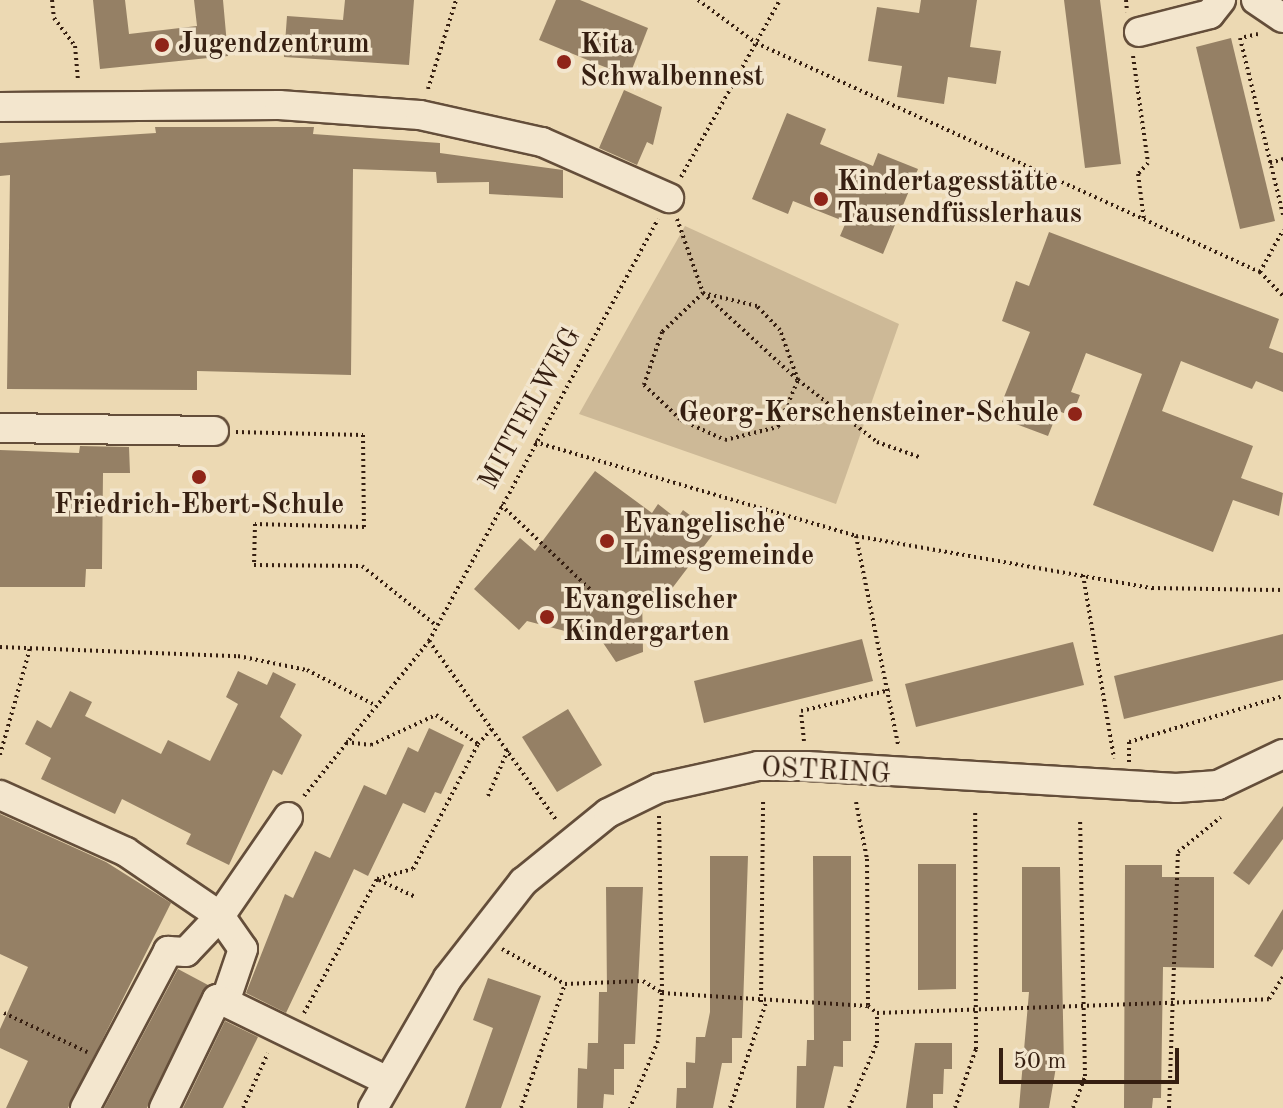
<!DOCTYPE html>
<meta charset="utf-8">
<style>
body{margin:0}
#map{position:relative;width:1283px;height:1108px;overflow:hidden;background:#ecd9b3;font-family:"Old Standard TT",serif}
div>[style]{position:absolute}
.green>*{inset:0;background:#cdb997}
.building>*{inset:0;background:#958065}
.path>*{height:4px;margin-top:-2px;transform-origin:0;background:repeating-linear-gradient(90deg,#361f11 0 2px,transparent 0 6px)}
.roads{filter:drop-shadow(2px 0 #644e3a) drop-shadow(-2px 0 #644e3a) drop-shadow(0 2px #644e3a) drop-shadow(0 -2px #644e3a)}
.minor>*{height:28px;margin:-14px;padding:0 14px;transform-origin:14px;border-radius:14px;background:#f3e6ce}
.dots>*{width:22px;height:22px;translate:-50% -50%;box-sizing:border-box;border:4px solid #f3e6ce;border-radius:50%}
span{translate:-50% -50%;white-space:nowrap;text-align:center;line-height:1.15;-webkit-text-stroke:7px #f3e6ce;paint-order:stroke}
.poi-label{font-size:28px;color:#361f11;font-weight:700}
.left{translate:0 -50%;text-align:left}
.right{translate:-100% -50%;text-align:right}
.street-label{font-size:28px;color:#361f11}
.scale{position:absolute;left:999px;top:1048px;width:180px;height:36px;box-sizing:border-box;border:4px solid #361f11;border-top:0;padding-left:10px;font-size:24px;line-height:28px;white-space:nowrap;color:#361f11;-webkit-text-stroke:6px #f3e6ce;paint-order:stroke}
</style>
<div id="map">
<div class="green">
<div style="clip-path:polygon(685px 226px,899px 324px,836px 504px,579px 414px)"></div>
</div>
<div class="building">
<div style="clip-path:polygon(93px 0,125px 0,129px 34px,197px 26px,194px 0,223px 0,228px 56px,100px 69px)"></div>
<div style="clip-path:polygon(345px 0,414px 0,409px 65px,284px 57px,287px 16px,343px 20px)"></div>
<div style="clip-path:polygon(556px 0,580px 0,648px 28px,629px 77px,539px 40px)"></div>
<div style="clip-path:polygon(921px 0,977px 0,970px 47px,1001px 51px,996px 84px,948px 77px,944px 104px,897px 97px,902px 66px,868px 61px,877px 7px,919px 13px)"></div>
<div style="clip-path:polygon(1064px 0,1100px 0,1121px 164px,1085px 168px)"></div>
<div style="clip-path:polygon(1231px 38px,1275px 221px,1240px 229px,1196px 47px)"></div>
<div style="clip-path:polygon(624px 90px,662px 107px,653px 145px,647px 142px,637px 165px,599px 148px)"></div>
<div style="clip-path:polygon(787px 113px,826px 129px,820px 144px,873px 166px,878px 153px,918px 169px,883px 254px,840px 236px,846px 222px,793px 201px,788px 214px,752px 199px)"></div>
<div style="clip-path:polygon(155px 127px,314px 127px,313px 134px,440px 143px,440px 153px,563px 170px,563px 198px,489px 194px,489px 182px,437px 183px,436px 172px,353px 169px,351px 375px,197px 371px,197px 390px,7px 389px,10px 175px,0 176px,0 143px,156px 133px)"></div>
<div style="clip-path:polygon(1049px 232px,1279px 319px,1269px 348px,1283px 353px,1283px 392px,1256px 381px,1252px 389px,1181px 361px,1162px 411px,1253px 446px,1241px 478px,1283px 493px,1279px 516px,1233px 500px,1213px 552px,1093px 505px,1142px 374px,1086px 353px,1071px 392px,1080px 395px,1072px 416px,1058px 411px,1048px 436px,1016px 424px,1022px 410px,1002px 402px,1030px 332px,1002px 321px,1016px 281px,1029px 286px)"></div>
<div style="clip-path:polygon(80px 446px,129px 447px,130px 473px,103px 473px,102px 569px,86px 569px,85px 587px,0 587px,0 450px,79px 453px)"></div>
<div style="clip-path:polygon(595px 471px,652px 513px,658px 504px,677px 519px,683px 510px,714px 533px,658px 607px,642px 594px,643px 652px,616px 662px,591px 625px,580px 635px,527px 621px,519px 630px,474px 589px,520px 538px,535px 551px)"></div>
<div style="clip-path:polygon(1283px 634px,1283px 680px,1124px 719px,1114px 676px)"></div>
<div style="clip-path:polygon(862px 639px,873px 681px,704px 723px,694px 681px)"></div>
<div style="clip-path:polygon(1073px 642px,1084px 685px,916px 727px,905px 684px)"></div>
<div style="clip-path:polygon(238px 671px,267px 685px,273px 672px,296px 684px,280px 717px,302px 735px,282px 775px,273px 770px,229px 865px,186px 844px,191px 834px,122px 799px,115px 814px,41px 779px,51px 758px,25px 744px,37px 720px,51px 728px,70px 691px,92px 702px,85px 716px,161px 754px,168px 740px,210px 761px,238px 704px,226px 697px)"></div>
<div style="clip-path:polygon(568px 709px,602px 765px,557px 792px,522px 737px)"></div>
<div style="clip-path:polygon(429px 728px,464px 745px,441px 794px,435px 792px,425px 813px,403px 803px,368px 876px,354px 869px,286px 1013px,246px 993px,285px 894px,293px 898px,315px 851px,330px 858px,364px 785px,386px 795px,408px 747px,418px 752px)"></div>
<div style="clip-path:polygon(1283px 806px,1283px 839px,1249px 885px,1233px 873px)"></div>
<div style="clip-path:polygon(0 814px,106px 862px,171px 903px,68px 1108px,6px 1108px,28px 1061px,0 1048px,0 1029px,28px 967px,0 954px)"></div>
<div style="clip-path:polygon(710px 856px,748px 856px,742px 1038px,732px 1038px,732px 1063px,722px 1063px,713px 1108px,676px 1108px,677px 1088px,686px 1088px,686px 1062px,695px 1063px,696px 1037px,705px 1037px,710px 1012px)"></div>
<div style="clip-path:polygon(813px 856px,851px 856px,851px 1041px,843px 1041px,843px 1067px,834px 1066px,824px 1108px,796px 1108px,797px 1066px,806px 1066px,807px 1040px,814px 1040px)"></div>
<div style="clip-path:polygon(918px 864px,956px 864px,956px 989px,918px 990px)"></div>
<div style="clip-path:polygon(1125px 865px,1162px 865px,1162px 877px,1214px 877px,1214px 968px,1163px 967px,1161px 1098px,1153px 1098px,1152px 1108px,1124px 1108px)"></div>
<div style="clip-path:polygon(1022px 867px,1060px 867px,1064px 1067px,1056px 1067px,1049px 1108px,1019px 1108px,1029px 992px,1022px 992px)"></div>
<div style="clip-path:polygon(606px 887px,643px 887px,635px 1044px,624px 1044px,624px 1069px,614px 1069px,614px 1095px,604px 1094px,603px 1108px,577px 1108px,578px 1068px,587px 1069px,588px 1043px,598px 1043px,599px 992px,607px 992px)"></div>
<div style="clip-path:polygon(1283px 909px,1283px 949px,1272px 967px,1254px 956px)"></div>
<div style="clip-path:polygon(178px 969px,208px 985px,147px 1108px,104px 1108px)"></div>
<div style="clip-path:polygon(488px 978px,541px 996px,501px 1108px,465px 1108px,493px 1028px,473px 1020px)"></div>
<div style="clip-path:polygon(225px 1021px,258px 1037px,237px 1080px,223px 1108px,183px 1108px)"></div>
<div style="clip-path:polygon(915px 1043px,952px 1043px,952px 1069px,944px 1069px,943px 1094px,933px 1094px,933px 1108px,906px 1108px)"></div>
</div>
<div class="path">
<div style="left:52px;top:0;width:18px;rotate:84deg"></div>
<div style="left:54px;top:18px;width:35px;rotate:53deg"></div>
<div style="left:75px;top:46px;width:36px;rotate:85deg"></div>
<div style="left:698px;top:0;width:72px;rotate:36.6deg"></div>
<div style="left:756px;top:43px;width:554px;rotate:24.44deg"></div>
<div style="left:1260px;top:272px;width:33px;rotate:46deg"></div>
<div style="left:1126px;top:0;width:12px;rotate:85deg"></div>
<div style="left:1258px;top:34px;width:18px;rotate:167deg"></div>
<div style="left:1240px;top:38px;width:182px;rotate:76.3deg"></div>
<div style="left:1133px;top:56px;width:108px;rotate:82deg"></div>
<div style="left:1148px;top:163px;width:15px;rotate:132deg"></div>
<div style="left:1138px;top:174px;width:46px;rotate:82.6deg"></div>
<div style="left:428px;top:89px;width:93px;rotate:-72.5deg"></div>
<div style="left:1270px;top:163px;width:14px;rotate:-17deg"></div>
<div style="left:681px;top:177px;width:203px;rotate:-60.8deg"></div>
<div style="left:677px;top:219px;width:78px;rotate:70.6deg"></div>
<div style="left:703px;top:293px;width:57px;rotate:136.4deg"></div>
<div style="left:662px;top:332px;width:56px;rotate:108.8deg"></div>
<div style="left:644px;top:385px;width:51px;rotate:43.4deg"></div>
<div style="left:681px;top:420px;width:48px;rotate:24.4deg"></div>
<div style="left:725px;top:440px;width:55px;rotate:-13.8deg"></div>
<div style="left:778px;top:427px;width:51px;rotate:-66.9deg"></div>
<div style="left:798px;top:380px;width:53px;rotate:-109.8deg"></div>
<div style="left:780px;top:330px;width:33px;rotate:-134deg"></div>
<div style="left:757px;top:306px;width:56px;rotate:-166.5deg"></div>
<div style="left:703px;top:293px;width:129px;rotate:42.5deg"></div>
<div style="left:798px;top:380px;width:100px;rotate:38.1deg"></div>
<div style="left:877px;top:442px;width:45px;rotate:19.7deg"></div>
<div style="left:1260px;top:272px;width:48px;rotate:-61.3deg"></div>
<div style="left:236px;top:432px;width:127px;rotate:1.4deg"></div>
<div style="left:363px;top:435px;width:92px;rotate:89.4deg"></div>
<div style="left:364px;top:527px;width:109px;rotate:-178.4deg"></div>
<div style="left:255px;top:524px;width:41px;rotate:91.4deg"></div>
<div style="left:254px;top:565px;width:108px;rotate:0.5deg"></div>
<div style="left:362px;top:566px;width:96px;rotate:38.7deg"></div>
<div style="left:535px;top:442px;width:334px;rotate:16.3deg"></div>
<div style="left:856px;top:536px;width:301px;rotate:10deg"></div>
<div style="left:1152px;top:588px;width:131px;rotate:0.9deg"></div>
<div style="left:501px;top:505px;width:129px;rotate:43.4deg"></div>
<div style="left:856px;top:536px;width:213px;rotate:78.6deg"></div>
<div style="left:1083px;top:575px;width:186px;rotate:80.4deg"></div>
<div style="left:429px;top:641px;width:221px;rotate:54.6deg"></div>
<div style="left:0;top:647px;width:238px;rotate:2.2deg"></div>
<div style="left:238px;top:656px;width:70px;rotate:11.5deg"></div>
<div style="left:307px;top:670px;width:76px;rotate:27.2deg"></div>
<div style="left:804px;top:741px;width:30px;rotate:-96deg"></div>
<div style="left:801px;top:711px;width:91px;rotate:-13.3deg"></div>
<div style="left:346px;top:742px;width:25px;rotate:7deg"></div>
<div style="left:371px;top:745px;width:72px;rotate:-24.8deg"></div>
<div style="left:436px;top:715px;width:51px;rotate:34.6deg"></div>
<div style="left:0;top:755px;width:111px;rotate:-74.3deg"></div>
<div style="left:1129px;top:762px;width:20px;rotate:-90deg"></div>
<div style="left:1129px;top:742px;width:161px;rotate:-16.6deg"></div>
<div style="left:304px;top:796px;width:199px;rotate:-51.1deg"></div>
<div style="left:429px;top:641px;width:480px;rotate:-61.5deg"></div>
<div style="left:488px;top:796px;width:50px;rotate:-66.5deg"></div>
<div style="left:856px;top:802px;width:58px;rotate:79.1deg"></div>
<div style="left:867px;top:859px;width:147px;rotate:89.6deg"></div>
<div style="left:659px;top:816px;width:177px;rotate:89deg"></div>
<div style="left:662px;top:993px;width:206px;rotate:3.6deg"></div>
<div style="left:868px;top:1006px;width:11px;rotate:38deg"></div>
<div style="left:877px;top:1013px;width:392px;rotate:-2deg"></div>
<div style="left:1269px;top:999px;width:26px;rotate:-58deg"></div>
<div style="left:379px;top:880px;width:40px;rotate:25deg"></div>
<div style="left:502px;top:949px;width:72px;rotate:29.1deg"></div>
<div style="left:565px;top:984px;width:78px;rotate:-2.2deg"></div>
<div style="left:643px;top:981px;width:22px;rotate:32deg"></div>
<div style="left:662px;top:993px;width:48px;rotate:94.8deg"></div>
<div style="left:658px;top:1041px;width:73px;rotate:112.7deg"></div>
<div style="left:761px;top:1002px;width:201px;rotate:-89.4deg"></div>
<div style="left:4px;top:1013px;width:92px;rotate:25.2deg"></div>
<div style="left:304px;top:1013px;width:153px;rotate:-61.4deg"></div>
<div style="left:377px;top:879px;width:37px;rotate:-16deg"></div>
<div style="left:413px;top:869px;width:141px;rotate:-62.5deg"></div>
<div style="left:478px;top:744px;width:22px;rotate:-47deg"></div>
<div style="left:243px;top:1108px;width:60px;rotate:-65.6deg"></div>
<div style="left:521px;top:1108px;width:132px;rotate:-70.5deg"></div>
<div style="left:730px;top:1108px;width:111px;rotate:-71.1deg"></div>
<div style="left:849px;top:1108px;width:71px;rotate:-66.7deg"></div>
<div style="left:877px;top:1043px;width:30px;rotate:-90deg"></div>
<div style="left:955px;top:1108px;width:63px;rotate:-70.4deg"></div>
<div style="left:976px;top:1049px;width:238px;rotate:-90.2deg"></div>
<div style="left:1073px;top:1108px;width:34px;rotate:-69deg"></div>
<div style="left:1085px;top:1076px;width:258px;rotate:-91.1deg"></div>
<div style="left:1169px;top:1108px;width:256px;rotate:-88deg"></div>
<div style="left:1178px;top:852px;width:55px;rotate:-39.1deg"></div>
</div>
<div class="roads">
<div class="minor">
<div style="left:1256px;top:0;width:32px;rotate:34deg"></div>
<div style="left:1139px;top:32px;width:73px;rotate:-14.2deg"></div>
<div style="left:1210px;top:14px;width:18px;rotate:-52deg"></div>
<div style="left:0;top:107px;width:279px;rotate:-0.4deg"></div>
<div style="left:279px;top:105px;width:141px;rotate:4.1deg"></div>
<div style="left:420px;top:115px;width:125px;rotate:12.5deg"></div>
<div style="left:542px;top:142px;width:139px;rotate:23.8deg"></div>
<div style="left:0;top:428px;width:214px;rotate:0.8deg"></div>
<div style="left:0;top:795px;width:138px;rotate:24.3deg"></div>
<div style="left:126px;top:852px;width:114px;rotate:34.2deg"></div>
<div style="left:220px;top:916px;width:40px;rotate:55.1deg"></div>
<div style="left:243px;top:949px;width:56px;rotate:108.8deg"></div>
<div style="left:225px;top:1002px;width:181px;rotate:25.9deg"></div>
<div style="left:85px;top:1108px;width:178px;rotate:-62.1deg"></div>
<div style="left:168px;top:951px;width:18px;rotate:3deg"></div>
<div style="left:186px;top:952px;width:50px;rotate:-46.6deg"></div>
<div style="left:220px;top:916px;width:120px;rotate:-55.5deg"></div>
<div style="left:164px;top:1108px;width:121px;rotate:-64.1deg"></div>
<div style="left:217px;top:999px;width:9px;rotate:21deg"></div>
<div style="left:373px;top:1108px;width:150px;rotate:-60deg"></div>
<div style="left:448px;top:978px;width:122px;rotate:-52deg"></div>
<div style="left:523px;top:882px;width:109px;rotate:-39.1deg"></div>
<div style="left:608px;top:813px;width:57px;rotate:-26.1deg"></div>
<div style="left:659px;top:788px;width:101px;rotate:-12.5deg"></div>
<div style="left:758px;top:766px;width:49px"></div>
<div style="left:807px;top:766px;width:370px;rotate:3.4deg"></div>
<div style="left:1176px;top:788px;width:42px;rotate:-4.1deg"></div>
<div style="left:1218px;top:785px;width:72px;rotate:-25.5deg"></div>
</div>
</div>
<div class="dots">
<div style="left:162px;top:45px;background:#8f2418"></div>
<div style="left:564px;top:62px;background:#8f2418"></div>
<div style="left:821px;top:199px;background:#8f2418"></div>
<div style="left:1075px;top:414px;background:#8f2418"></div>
<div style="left:199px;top:477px;background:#8f2418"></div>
<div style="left:607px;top:541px;background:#8f2418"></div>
<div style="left:547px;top:617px;background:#8f2418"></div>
</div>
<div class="poi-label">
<span class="left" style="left:178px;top:45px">Jugendzentrum</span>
<span class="left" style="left:580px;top:62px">Kita<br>Schwalbennest</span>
<span class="left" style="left:837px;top:199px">Kindertagesstätte<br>Tausendfüsslerhaus</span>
<span class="right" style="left:1059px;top:414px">Georg-Kerschensteiner-Schule</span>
<span style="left:199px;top:506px">Friedrich-Ebert-Schule</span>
<span class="left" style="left:623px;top:541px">Evangelische<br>Limesgemeinde</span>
<span class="left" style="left:563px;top:617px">Evangelischer<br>Kindergarten</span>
</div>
<div class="street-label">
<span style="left:531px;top:409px;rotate:-61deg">MITTELWEG</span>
<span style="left:826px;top:772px;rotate:3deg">OSTRING</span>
</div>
<div class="scale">50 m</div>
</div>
